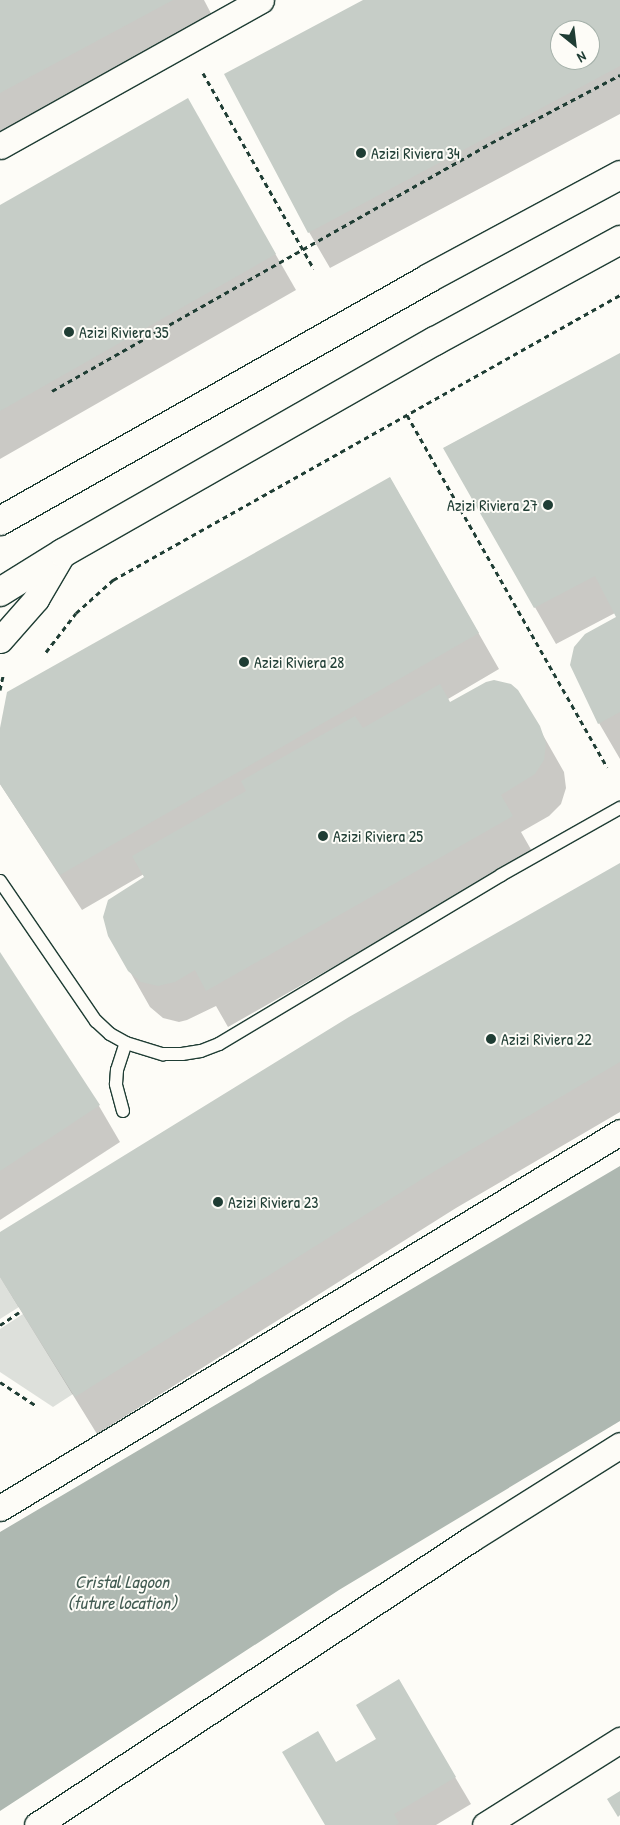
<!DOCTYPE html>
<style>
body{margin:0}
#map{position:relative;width:620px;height:1825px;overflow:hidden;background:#fdfcf7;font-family:"Patrick Hand",sans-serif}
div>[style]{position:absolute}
.green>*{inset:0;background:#dde0db}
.water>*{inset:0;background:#aeb8b1}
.shadow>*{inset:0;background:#0003}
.building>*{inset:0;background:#c6cdc7}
.path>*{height:3px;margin-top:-1.5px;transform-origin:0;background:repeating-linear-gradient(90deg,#1f3d34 0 5px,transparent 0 9px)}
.roads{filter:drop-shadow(1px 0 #1f3d34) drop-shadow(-1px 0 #1f3d34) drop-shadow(0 1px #1f3d34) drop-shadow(0 -1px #1f3d34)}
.lane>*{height:12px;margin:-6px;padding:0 6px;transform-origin:6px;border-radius:6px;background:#fdfcf7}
.street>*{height:25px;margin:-12.5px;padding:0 12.5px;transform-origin:12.5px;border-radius:12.5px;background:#fdfcf7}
.secondary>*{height:28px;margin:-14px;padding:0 14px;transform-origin:14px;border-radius:14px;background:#fdfcf7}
.dots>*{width:14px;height:14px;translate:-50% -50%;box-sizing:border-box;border:2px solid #fdfcf7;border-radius:50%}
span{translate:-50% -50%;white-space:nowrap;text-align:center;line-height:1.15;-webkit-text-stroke:4px #fdfcf7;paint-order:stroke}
.poi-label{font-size:16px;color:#1f3d34}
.left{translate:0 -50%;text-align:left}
.right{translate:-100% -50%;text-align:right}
.water-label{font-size:18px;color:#435c53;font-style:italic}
.north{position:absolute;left:550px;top:20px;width:50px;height:50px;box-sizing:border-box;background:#fdfcf7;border:1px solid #a4b0a9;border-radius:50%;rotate:151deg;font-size:14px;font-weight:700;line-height:20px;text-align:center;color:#1f3d34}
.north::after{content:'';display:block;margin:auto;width:18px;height:22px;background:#1f3d34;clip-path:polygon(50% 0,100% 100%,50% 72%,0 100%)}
</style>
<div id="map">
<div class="green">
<div style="clip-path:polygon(0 1277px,19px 1307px,0 1319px)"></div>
<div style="clip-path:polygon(23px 1314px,73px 1394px,53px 1407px,0 1372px,0 1329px)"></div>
</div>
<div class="water">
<div style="clip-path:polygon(620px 1166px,620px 1421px,339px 1590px,0 1811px,0 1532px)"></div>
</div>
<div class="shadow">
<div style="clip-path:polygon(0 0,204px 0,217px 25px,0 141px)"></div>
<div style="clip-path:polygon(evenodd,366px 0,620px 0,620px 114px,330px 268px,309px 232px,366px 0,560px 30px,590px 30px,590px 60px,560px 60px,560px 30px)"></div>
<div style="clip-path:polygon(187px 100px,296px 290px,0 459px,0 207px)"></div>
<div style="clip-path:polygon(620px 354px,620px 759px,599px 723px,617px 618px,615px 613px,556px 644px,444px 448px)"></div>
<div style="clip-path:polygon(390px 478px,499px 669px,448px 699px,450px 704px,523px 700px,564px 772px,566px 788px,561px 804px,549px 816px,521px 832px,533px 853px,228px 1027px,216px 1006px,187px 1020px,179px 1022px,163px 1018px,150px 1007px,129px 970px,146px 878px,144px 874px,82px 910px,0 784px,0 735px)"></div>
<div style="clip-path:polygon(620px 864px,620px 1112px,456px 1208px,97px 1434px,0 1277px,0 1233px)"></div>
<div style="clip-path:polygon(0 954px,99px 1106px,120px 1142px,0 1220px)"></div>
<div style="clip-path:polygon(377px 1740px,455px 1777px,471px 1804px,436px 1825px,326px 1825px,336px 1764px)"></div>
</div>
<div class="building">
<div style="clip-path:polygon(0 0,173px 0,0 93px)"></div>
<div style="clip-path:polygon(evenodd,363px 0,620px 0,620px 66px,308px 233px,224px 74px,363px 0,560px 30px,590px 30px,590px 60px,560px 60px,560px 30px)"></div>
<div style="clip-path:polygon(188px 98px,276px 254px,0 411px,0 205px)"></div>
<div style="clip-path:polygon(620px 353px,620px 712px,598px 724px,570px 665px,574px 647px,585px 634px,616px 617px,595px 576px,534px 608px,443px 448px)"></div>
<div style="clip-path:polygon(390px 477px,479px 633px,60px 875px,0 784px,0 728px,7px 692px)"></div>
<div style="clip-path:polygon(494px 680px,511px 684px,518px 690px,540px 726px,546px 743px,544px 760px,535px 774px,501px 795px,513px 816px,206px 991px,195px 970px,175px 982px,158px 986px,141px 982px,128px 971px,108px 936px,103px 917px,108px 900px,144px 877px,132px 856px,246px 791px,241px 781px,355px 716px,363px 728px,440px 684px,450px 702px,486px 682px)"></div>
<div style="clip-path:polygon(620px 863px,620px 1062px,435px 1171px,75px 1397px,0 1277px,0 1232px,349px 1017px)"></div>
<div style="clip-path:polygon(0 952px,100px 1105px,0 1171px)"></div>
<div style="clip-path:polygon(399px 1679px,456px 1777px,394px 1814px,399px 1823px,395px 1825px,325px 1825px,282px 1752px,318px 1731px,336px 1762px,376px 1739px,356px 1705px)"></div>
<div style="clip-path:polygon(620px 1791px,620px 1815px,618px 1817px,607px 1799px)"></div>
</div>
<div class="path">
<div style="left:203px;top:73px;width:225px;rotate:60.5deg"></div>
<div style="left:52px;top:391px;width:504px;rotate:-29.46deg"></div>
<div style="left:491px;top:143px;width:146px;rotate:-27.8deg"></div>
<div style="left:407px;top:415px;width:405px;rotate:60.4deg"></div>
<div style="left:46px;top:652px;width:49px;rotate:-52.4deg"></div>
<div style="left:76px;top:613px;width:50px;rotate:-41.7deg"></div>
<div style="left:113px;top:580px;width:582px;rotate:-29.34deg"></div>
<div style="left:0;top:690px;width:14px;rotate:-78deg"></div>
<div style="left:0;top:1325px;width:23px;rotate:-34deg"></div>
<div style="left:0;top:1382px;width:42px;rotate:33.3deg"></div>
</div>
<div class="roads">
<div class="lane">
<div style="left:0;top:881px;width:170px;rotate:55.6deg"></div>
<div style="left:96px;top:1021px;width:19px;rotate:43deg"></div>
<div style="left:110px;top:1034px;width:18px;rotate:29deg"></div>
<div style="left:126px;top:1043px;width:39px;rotate:17deg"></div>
<div style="left:163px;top:1054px;width:19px"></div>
<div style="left:182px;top:1054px;width:19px;rotate:-9deg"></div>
<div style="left:201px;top:1051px;width:19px;rotate:-21deg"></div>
<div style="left:219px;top:1044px;width:329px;rotate:-30.9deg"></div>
<div style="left:501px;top:875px;width:137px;rotate:-29.4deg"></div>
<div style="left:123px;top:1111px;width:28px;rotate:-105deg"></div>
<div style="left:116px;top:1084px;width:14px;rotate:-86deg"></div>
<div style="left:117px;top:1070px;width:28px;rotate:-72deg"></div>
</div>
<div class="street">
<div style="left:0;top:146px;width:299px;rotate:-29.2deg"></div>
<div style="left:0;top:640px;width:55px;rotate:-48.7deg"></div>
<div style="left:36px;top:599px;width:53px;rotate:-59.6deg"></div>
<div style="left:0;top:1508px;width:725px;rotate:-31.23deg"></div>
<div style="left:37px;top:1825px;width:520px;rotate:-33.38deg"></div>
<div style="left:471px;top:1539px;width:176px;rotate:-32.2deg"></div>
<div style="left:485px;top:1825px;width:160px;rotate:-32.2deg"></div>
</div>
<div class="secondary">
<div style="left:0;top:521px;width:493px;rotate:-29.5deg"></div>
<div style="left:429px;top:278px;width:217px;rotate:-28.3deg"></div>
<div style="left:0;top:592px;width:74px;rotate:-31.8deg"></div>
<div style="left:63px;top:553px;width:428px;rotate:-29.7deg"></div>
<div style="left:435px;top:341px;width:211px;rotate:-28.6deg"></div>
</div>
</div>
<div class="dots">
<div style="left:361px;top:153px;background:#1f3d34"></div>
<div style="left:69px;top:332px;background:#1f3d34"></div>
<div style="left:548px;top:505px;background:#1f3d34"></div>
<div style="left:244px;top:662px;background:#1f3d34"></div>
<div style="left:323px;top:836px;background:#1f3d34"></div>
<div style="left:491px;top:1039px;background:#1f3d34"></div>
<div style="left:218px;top:1202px;background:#1f3d34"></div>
</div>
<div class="poi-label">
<span class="left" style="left:371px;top:153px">Azizi Riviera 34</span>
<span class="left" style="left:79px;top:332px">Azizi Riviera 35</span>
<span class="right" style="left:538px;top:505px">Azizi Riviera 27</span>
<span class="left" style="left:254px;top:662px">Azizi Riviera 28</span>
<span class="left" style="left:333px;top:836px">Azizi Riviera 25</span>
<span class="left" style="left:501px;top:1039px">Azizi Riviera 22</span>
<span class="left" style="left:228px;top:1202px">Azizi Riviera 23</span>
</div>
<div class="water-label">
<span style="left:122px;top:1593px">Cristal Lagoon<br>(future location)</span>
</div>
<div class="north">N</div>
</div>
